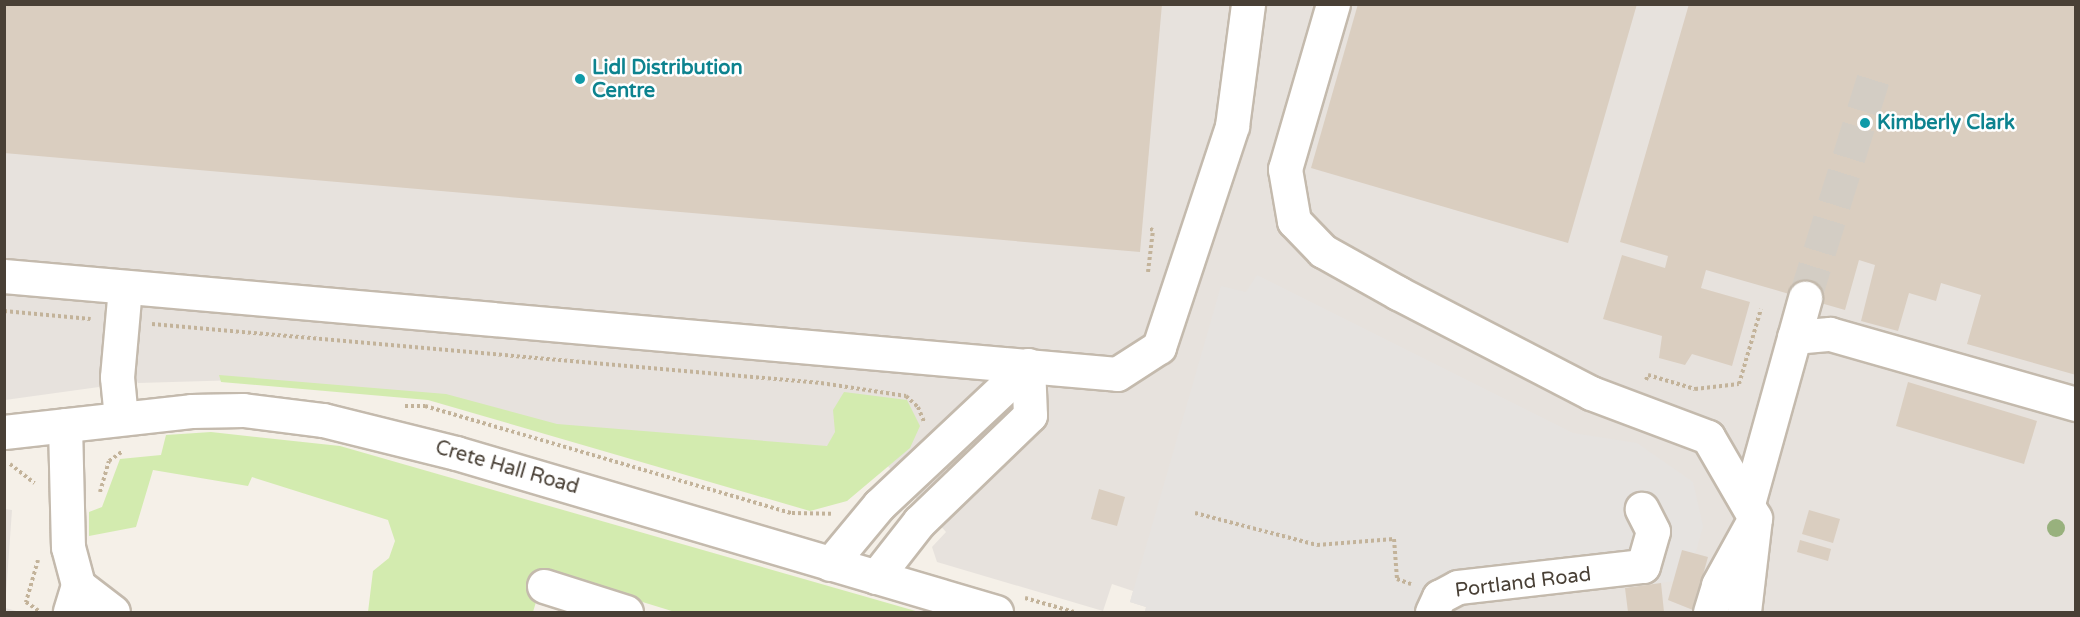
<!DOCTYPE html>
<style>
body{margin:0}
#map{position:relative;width:2080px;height:617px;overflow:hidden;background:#f5f0e8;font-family:"Varela Round",sans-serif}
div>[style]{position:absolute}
.industrial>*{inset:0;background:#e7e2dd}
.green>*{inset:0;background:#d3ebaf}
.parking>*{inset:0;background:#e6e3e0}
.building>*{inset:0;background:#dacec0}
.minor-tunnel>*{height:33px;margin-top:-16.5px;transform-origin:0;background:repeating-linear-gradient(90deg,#d3cdc4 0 33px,transparent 0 49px)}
.path>*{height:4px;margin-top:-2px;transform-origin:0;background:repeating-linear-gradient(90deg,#c3b39a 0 3px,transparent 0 6px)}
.roads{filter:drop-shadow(2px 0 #c4baad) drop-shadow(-2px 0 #c4baad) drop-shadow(0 2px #c4baad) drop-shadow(0 -2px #c4baad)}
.minor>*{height:33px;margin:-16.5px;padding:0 16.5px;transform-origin:16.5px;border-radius:16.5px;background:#fff}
.trees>*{width:18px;height:18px;margin:-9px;border-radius:50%;background:#98b17d}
.dots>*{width:16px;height:16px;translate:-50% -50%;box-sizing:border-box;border:3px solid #fff;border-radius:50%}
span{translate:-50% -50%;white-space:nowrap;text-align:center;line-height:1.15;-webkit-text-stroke:5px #fff;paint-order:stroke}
.culture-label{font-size:20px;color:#0d838f;font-weight:700}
.left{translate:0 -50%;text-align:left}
.street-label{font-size:20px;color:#494036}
.frame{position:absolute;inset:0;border:6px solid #494036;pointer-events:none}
</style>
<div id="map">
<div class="industrial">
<div style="clip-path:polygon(4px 5px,2075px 5px,2075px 612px,1145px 612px,1146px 607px,1130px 602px,1133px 591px,1112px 584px,1103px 611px,937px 562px,932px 547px,946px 532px,886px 464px,848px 499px,440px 399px,241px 380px,138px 383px,134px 375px,100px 380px,99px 387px,5px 400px)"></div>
<div style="clip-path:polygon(5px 509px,12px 510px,5px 608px,20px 612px,5px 612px)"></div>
</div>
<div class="green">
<div style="clip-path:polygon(219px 375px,446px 394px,557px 424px,827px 446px,835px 432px,833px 410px,844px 392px,907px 400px,920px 426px,910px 448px,847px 501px,810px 511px,428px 400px,221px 382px)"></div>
<div style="clip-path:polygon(211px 432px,340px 446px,919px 612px,675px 612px,545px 572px,533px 612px,368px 612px,373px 571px,389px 558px,395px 541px,388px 520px,252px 477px,248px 486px,153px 470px,136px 527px,89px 536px,89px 512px,102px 507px,120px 459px,161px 455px,166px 435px)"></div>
</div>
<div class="parking">
<div style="clip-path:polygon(1257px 275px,1573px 433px,1637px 443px,1693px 482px,1703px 526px,1688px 580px,1543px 594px,1540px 563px,1446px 573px,1426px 587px,1413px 612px,1145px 612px,1146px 607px,1130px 602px,1221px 286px,1246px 292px)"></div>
</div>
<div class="building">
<div style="clip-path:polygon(4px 4px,1162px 4px,1140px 252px,4px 153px)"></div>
<div style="clip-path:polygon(1358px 4px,1637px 4px,1568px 243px,1311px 168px)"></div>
<div style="clip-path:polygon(1689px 4px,2076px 4px,2076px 375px,1967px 344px,1981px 295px,1941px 283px,1936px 301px,1909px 293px,1898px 331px,1861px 321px,1875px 265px,1859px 260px,1845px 310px,1706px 270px,1701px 288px,1750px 302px,1732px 366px,1692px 354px,1685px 365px,1659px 358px,1662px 336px,1603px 319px,1622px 255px,1665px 268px,1668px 256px,1620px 242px)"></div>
<div style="clip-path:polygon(1908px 382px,2037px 421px,2024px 464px,1896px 426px)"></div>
<div style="clip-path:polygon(960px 445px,972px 458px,952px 475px,941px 463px)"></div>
<div style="clip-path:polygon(1099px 489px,1125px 497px,1117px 526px,1091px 519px)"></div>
<div style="clip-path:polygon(1809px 510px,1840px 519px,1833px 543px,1802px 534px)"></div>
<div style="clip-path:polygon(1800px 540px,1831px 549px,1828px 561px,1797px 552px)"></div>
<div style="clip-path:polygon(1682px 550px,1708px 557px,1693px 610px,1668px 600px)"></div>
<div style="clip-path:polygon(1661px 583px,1664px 612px,1628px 612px,1625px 588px)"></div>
</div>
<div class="minor-tunnel">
<div style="left:1805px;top:298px;width:232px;rotate:-72.7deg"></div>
</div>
<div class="path">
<div style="left:1148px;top:272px;width:42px;rotate:-83.2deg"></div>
<div style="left:1153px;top:230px;width:5px;rotate:-158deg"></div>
<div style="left:4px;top:311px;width:87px;rotate:5.3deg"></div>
<div style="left:152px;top:324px;width:672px;rotate:5.04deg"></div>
<div style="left:821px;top:383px;width:86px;rotate:8.7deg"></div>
<div style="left:906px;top:396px;width:16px;rotate:43deg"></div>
<div style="left:918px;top:407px;width:16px;rotate:68deg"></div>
<div style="left:1646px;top:380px;width:5px;rotate:-68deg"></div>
<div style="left:1648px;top:375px;width:49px;rotate:16.6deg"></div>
<div style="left:1695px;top:389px;width:44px;rotate:-6.5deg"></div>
<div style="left:1739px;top:384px;width:78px;rotate:-73.7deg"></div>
<div style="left:405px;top:406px;width:20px"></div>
<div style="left:425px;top:406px;width:382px;rotate:16.3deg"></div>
<div style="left:792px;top:513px;width:39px;rotate:1deg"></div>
<div style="left:10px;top:464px;width:31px;rotate:38deg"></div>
<div style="left:100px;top:492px;width:32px;rotate:-74deg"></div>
<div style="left:109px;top:461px;width:17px;rotate:-36deg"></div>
<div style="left:1195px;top:513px;width:126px;rotate:14.7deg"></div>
<div style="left:1317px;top:545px;width:77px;rotate:-4.5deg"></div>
<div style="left:1394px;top:539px;width:40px;rotate:85.7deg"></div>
<div style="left:1397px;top:579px;width:15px;rotate:20deg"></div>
<div style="left:38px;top:560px;width:44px;rotate:105.9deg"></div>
<div style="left:26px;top:602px;width:16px;rotate:35deg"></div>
<div style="left:1025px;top:598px;width:51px;rotate:15.9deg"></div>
</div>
<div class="roads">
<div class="minor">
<div style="left:1333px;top:4px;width:172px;rotate:106.2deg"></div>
<div style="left:1285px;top:169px;width:53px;rotate:80.2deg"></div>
<div style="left:1294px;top:221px;width:42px;rotate:46deg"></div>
<div style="left:1323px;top:251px;width:86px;rotate:29.2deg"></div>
<div style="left:1398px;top:293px;width:217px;rotate:27.4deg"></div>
<div style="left:1591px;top:393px;width:125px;rotate:20.6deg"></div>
<div style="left:1708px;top:437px;width:94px;rotate:59.9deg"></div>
<div style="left:1755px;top:518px;width:95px;rotate:96.7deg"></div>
<div style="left:4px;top:276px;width:1117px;rotate:5.03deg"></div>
<div style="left:1117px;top:374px;width:50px;rotate:-32.7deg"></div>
<div style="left:1159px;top:347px;width:233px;rotate:-71.7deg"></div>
<div style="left:1232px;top:126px;width:123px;rotate:-82.5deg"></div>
<div style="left:1794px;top:337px;width:36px;rotate:-5deg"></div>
<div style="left:1830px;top:334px;width:256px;rotate:15.9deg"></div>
<div style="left:121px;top:418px;width:41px;rotate:-95.6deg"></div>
<div style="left:117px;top:377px;width:90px;rotate:-84.9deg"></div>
<div style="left:65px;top:425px;width:122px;rotate:88.6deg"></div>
<div style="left:68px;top:547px;width:39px;rotate:75deg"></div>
<div style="left:78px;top:585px;width:28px;rotate:107deg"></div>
<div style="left:4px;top:432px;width:188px;rotate:-6.4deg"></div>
<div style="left:191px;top:411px;width:52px;rotate:-1.1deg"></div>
<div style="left:243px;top:410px;width:81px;rotate:7.1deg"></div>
<div style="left:323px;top:420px;width:137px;rotate:13.9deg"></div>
<div style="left:456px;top:453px;width:563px;rotate:16.41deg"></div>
<div style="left:1749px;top:500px;width:210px;rotate:-74.5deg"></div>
<div style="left:830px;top:564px;width:77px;rotate:-50.3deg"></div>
<div style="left:879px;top:505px;width:204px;rotate:-43.2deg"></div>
<div style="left:876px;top:577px;width:70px;rotate:-52deg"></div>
<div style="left:919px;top:522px;width:154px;rotate:-43.9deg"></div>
<div style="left:1030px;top:415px;width:50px;rotate:-92.3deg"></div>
<div style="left:78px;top:585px;width:44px;rotate:37.6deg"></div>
<div style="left:544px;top:586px;width:86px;rotate:17.6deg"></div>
<div style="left:1432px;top:612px;width:17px;rotate:-65deg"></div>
<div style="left:1439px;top:597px;width:21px;rotate:-28deg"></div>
<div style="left:1458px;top:587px;width:186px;rotate:-6.5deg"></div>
<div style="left:1643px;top:566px;width:36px;rotate:-74deg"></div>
<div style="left:1653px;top:531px;width:25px;rotate:-117deg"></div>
<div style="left:1710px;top:612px;width:28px;rotate:-73deg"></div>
<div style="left:1718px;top:585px;width:66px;rotate:-61.1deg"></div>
</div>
</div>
<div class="trees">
<div style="left:2056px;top:528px"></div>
</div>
<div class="dots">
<div style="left:580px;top:79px;background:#0f9aa8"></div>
<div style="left:1865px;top:123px;background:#0f9aa8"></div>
</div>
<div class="culture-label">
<span class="left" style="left:592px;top:80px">Lidl Distribution<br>Centre</span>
<span class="left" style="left:1877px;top:123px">Kimberly Clark</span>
</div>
<div class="street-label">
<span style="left:507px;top:468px;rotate:16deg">Crete Hall Road</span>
<span style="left:1523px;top:583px;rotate:-7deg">Portland Road</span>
</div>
<div class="frame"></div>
</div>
